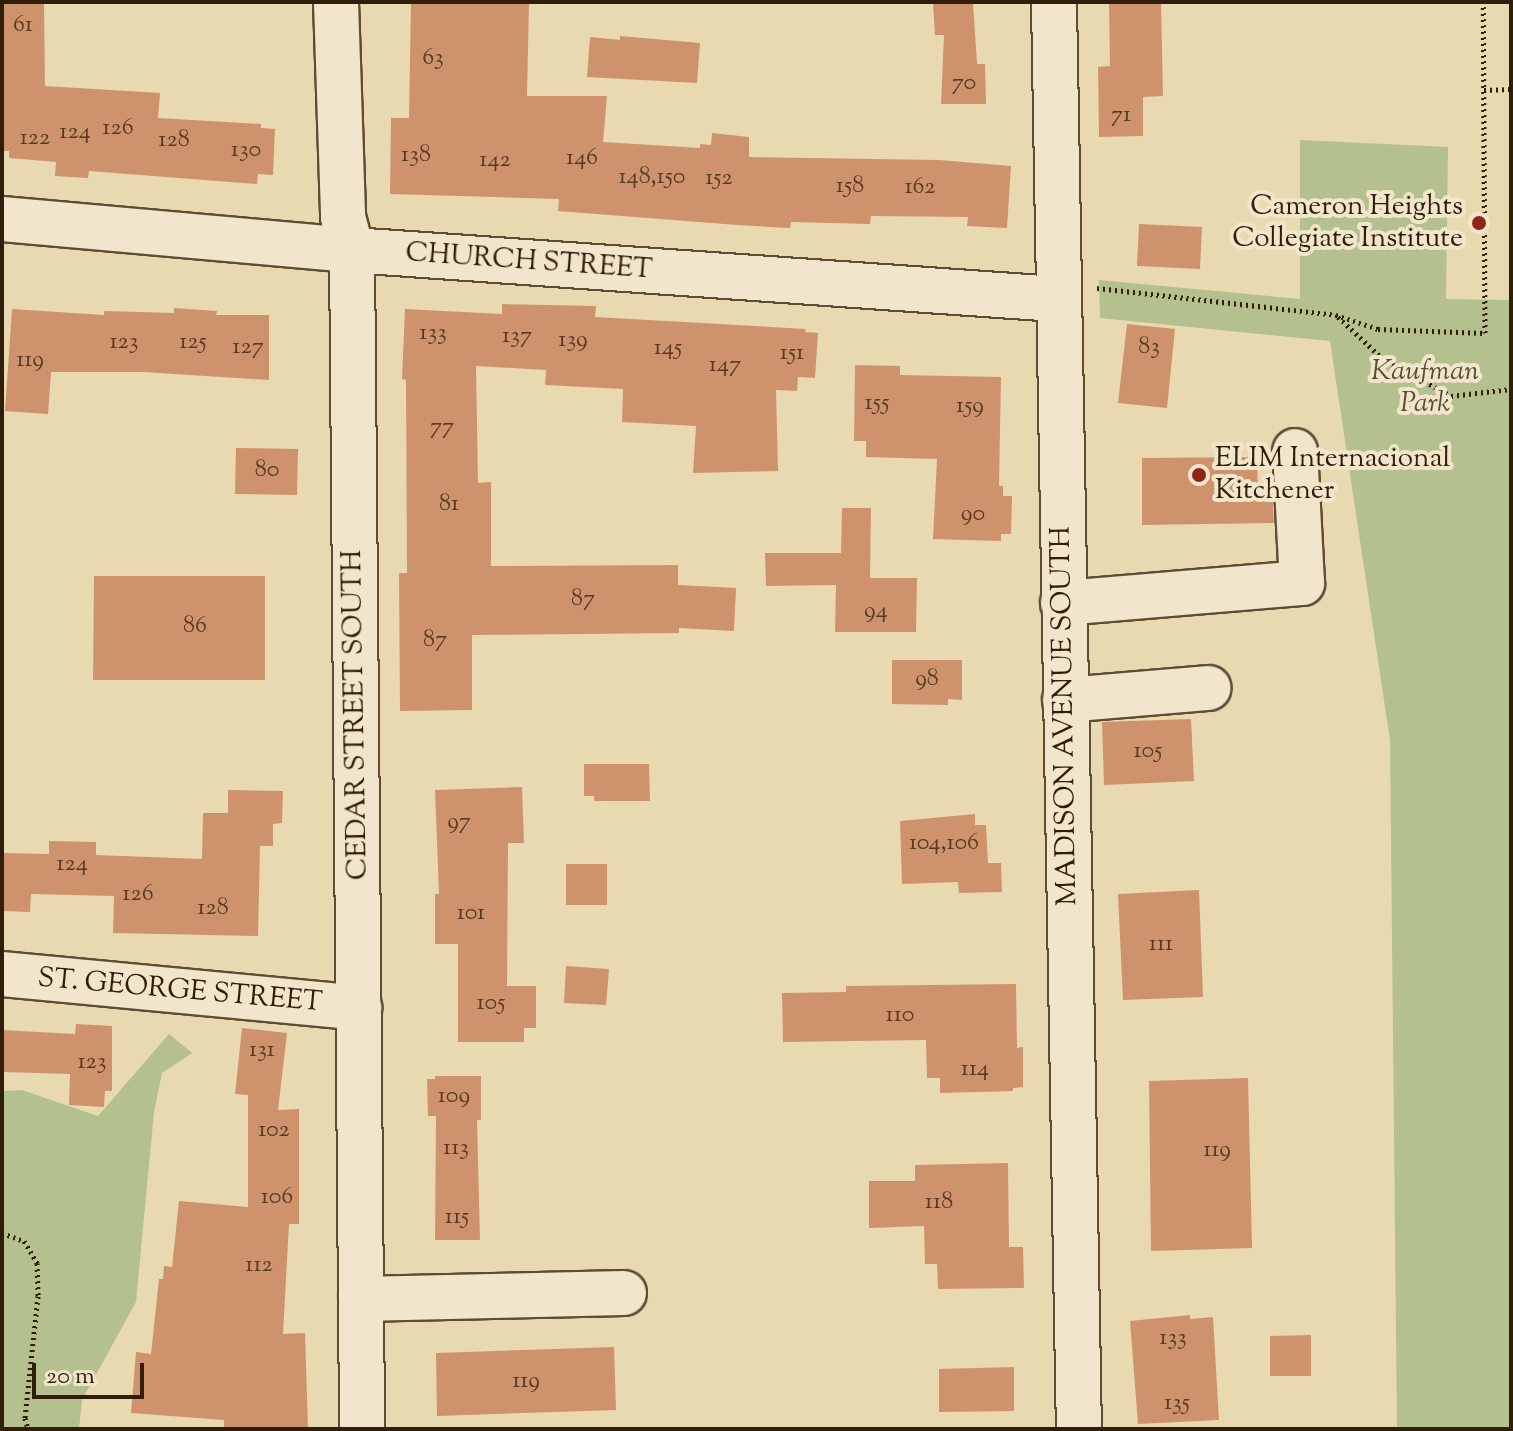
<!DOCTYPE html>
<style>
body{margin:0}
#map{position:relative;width:1513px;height:1431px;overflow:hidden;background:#e9d9b1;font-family:"Sorts Mill Goudy",serif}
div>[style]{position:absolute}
.green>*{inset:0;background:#b4c08e}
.building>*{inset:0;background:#ce936c}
.path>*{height:5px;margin-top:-2.5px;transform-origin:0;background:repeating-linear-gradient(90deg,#301d0b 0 2px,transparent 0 6px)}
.roads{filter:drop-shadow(2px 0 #5e4c34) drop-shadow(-2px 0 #5e4c34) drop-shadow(0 2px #5e4c34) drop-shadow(0 -2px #5e4c34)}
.minor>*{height:44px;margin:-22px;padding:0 22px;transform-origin:22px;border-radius:22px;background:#f1e6cc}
.dots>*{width:22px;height:22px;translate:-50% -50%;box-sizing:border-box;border:4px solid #f1e6cc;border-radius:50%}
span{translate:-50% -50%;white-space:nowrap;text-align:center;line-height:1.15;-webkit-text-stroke:8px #f1e6cc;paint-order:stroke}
.number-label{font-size:24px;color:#583a23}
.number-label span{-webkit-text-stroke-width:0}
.poi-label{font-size:28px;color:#301d0b}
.right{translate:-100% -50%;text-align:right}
.left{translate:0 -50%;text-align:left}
.street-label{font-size:28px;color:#301d0b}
.park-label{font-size:28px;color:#584e32;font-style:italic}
.frame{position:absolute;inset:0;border:4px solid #301d0b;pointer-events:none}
.scale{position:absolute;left:32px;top:1363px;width:112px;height:36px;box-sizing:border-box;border:4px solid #301d0b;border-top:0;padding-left:10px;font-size:24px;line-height:28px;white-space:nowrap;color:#301d0b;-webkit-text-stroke:6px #f1e6cc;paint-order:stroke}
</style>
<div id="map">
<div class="green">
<div style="clip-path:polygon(1300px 140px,1448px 147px,1446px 299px,1511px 300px,1511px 1429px,1397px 1429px,1390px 740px,1330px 341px,1100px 318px,1099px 280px,1300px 299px)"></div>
<div style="clip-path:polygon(169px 1034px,192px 1053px,162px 1073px,154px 1112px,136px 1302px,82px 1400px,79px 1429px,2px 1429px,2px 1091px,22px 1090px,98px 1116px)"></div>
</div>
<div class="building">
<div style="clip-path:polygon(2px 2px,44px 2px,45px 86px,160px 93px,158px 118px,261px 124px,261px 128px,275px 129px,273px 175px,258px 174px,257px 184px,89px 171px,88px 178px,55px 176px,56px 162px,9px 158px,9px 151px,2px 151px)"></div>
<div style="clip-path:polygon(411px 2px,529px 2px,527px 96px,607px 96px,603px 142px,700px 148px,700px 144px,711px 145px,712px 133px,749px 137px,749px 157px,939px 160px,1011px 166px,1007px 228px,967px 226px,968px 217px,871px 216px,870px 224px,791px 222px,790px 228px,737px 225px,558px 211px,559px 199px,390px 194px,391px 118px,409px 118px)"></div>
<div style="clip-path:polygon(933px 2px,973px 2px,977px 64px,985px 64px,986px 104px,941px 104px,944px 35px,935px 35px)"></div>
<div style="clip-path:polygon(1109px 2px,1161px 2px,1163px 96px,1143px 97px,1143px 136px,1099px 137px,1098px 67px,1110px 66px)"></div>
<div style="clip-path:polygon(620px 36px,700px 43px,697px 83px,587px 77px,590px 37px,620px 40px)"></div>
<div style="clip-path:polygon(1139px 224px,1202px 227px,1200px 269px,1137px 266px)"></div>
<div style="clip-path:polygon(502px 304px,596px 306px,595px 317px,806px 329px,805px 332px,818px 333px,815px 378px,798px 377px,797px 391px,776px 390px,778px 471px,693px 473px,696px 426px,622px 422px,623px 389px,545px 385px,546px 370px,476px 366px,478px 483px,491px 482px,491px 566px,678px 565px,678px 585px,736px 588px,734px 631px,679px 628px,679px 633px,472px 635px,472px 710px,400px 711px,399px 573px,407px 573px,406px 380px,402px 379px,405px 309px,502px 314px)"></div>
<div style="clip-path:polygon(174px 308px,217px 311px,216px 315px,269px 315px,269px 380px,143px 372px,51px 372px,48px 414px,5px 411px,12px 309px,104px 315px,104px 311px,174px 313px)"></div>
<div style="clip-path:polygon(1127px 324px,1175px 329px,1167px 408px,1118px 403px)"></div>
<div style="clip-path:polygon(855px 365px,900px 366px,900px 375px,1001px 377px,999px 486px,1003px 486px,1003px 496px,1012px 496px,1011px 534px,1001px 534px,1001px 541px,933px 539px,937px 459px,866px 457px,866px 441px,854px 441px)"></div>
<div style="clip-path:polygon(236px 448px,298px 449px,297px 495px,235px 494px)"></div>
<div style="clip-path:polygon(1257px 457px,1258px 491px,1272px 491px,1274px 523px,1142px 525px,1142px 458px)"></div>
<div style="clip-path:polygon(842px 508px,871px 508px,870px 578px,917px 578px,916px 632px,835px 632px,836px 585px,766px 586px,765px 553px,841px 553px)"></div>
<div style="clip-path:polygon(94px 576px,265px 576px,265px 680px,93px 680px)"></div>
<div style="clip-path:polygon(892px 660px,962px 660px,962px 700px,948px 699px,948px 705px,892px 704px)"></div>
<div style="clip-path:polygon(1191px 719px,1194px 781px,1104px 785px,1102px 722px)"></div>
<div style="clip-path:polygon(584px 764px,649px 764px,650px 801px,594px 801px,594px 796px,584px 796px)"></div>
<div style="clip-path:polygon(522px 787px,524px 843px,508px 843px,507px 986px,536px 986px,536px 1028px,524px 1028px,524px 1042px,458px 1042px,458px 944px,435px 944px,435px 894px,439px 894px,435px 790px)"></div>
<div style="clip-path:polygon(228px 790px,283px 791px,282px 823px,273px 824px,273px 846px,260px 846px,258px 936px,113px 933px,114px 896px,31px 894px,30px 912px,2px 911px,2px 853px,49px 854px,49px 841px,96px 842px,96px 855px,202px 859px,203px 813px,228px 813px)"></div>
<div style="clip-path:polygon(975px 814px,975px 825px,986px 825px,988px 863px,1001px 863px,1002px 892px,959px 893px,958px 882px,902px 884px,900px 821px)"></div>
<div style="clip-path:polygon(566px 864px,607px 864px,607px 905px,566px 905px)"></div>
<div style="clip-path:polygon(1199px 890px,1203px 997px,1123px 1000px,1118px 894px)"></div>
<div style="clip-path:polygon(566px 966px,609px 969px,606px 1005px,564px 1003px)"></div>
<div style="clip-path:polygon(1016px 984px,1017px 1048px,1023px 1047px,1023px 1087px,1013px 1088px,1013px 1091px,940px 1093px,940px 1078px,927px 1078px,926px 1040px,783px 1042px,782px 993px,846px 992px,846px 986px)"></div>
<div style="clip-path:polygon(76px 1024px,112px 1026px,112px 1091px,105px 1091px,104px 1107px,69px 1105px,70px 1074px,2px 1072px,2px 1030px,75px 1034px)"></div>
<div style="clip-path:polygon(242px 1028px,287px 1033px,278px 1110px,299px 1109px,299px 1224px,289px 1224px,283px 1334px,305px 1333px,308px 1429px,224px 1429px,224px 1420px,131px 1413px,136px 1352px,151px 1354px,159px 1279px,163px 1279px,164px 1266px,172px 1267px,179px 1201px,248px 1207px,248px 1095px,235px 1094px)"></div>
<div style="clip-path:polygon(435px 1076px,481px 1076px,481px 1120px,477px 1120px,480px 1240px,435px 1240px,436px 1116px,428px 1116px,427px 1079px,435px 1079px)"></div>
<div style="clip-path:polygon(1248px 1078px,1252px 1248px,1151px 1251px,1149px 1081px)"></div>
<div style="clip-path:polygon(1008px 1163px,1009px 1247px,1023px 1247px,1024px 1288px,938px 1289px,937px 1264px,925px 1264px,924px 1226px,869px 1228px,869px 1181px,915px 1181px,915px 1165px)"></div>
<div style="clip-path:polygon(1190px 1315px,1190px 1319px,1213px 1317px,1219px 1420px,1138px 1424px,1130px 1321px)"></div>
<div style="clip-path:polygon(1311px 1335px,1311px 1376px,1270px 1376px,1270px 1336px)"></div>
<div style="clip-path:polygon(614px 1347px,616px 1410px,437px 1416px,436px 1353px)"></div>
<div style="clip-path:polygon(1014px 1367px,1014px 1411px,939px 1412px,939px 1369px)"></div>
</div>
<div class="path">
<div style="left:1484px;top:90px;width:27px;rotate:-2deg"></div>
<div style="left:1097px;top:288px;width:241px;rotate:6.4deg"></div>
<div style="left:1336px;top:315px;width:44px;rotate:18.4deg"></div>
<div style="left:1378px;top:329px;width:107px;rotate:2.1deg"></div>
<div style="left:1485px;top:333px;width:331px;rotate:-90.3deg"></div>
<div style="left:1338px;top:317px;width:60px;rotate:43deg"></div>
<div style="left:1382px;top:358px;width:79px;rotate:28.8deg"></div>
<div style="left:1451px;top:396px;width:60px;rotate:-6.7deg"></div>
<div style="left:2px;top:1233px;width:23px;rotate:20deg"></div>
<div style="left:24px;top:1241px;width:26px;rotate:59deg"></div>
<div style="left:37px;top:1263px;width:33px;rotate:88deg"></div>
<div style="left:38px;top:1296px;width:123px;rotate:96.1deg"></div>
<div style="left:25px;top:1418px;width:11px;rotate:75deg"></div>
</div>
<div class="roads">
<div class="minor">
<div style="left:336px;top:2px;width:215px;rotate:88.1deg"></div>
<div style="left:343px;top:217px;width:34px;rotate:75deg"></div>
<div style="left:352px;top:250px;width:1179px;rotate:89.51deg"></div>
<div style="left:1054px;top:2px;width:1427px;rotate:89deg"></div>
<div style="left:2px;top:219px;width:351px;rotate:5.1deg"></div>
<div style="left:352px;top:250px;width:706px;rotate:3.98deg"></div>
<div style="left:1063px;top:603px;width:240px;rotate:-4.8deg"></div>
<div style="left:1302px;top:583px;width:132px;rotate:-93deg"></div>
<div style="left:1065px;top:700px;width:144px;rotate:-4.8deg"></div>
<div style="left:2px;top:974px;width:359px;rotate:5.4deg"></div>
<div style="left:361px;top:1299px;width:263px;rotate:-1.3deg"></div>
</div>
</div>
<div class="dots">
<div style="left:1479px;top:223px;background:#8f2418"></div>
<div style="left:1199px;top:475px;background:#8f2418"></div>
</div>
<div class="number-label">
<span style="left:23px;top:26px">61</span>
<span style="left:433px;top:59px">63</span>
<span style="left:964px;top:84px">70</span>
<span style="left:1121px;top:116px">71</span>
<span style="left:118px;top:129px">126</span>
<span style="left:75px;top:133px">124</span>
<span style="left:35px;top:139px">122</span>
<span style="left:174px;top:141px">128</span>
<span style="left:246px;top:151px">130</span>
<span style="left:416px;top:156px">138</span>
<span style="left:582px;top:159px">146</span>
<span style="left:495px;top:161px">142</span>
<span style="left:652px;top:178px">148,150</span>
<span style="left:719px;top:179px">152</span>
<span style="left:850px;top:187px">158</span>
<span style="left:920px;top:188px">162</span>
<span style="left:433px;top:334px">133</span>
<span style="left:517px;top:337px">137</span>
<span style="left:573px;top:341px">139</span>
<span style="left:124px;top:343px">123</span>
<span style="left:193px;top:343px">125</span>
<span style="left:248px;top:348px">127</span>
<span style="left:1149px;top:348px">83</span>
<span style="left:668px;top:349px">145</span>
<span style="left:792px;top:354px">151</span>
<span style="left:30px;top:361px">119</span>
<span style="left:725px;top:366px">147</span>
<span style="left:877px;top:404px">155</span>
<span style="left:970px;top:407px">159</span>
<span style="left:442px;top:428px">77</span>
<span style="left:267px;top:471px">80</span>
<span style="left:449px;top:505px">81</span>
<span style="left:973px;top:515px">90</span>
<span style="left:583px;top:600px">87</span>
<span style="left:876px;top:612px">94</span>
<span style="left:195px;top:627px">86</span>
<span style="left:435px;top:641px">87</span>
<span style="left:927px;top:680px">98</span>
<span style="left:1148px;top:752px">105</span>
<span style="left:459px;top:823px">97</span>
<span style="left:944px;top:844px">104,106</span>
<span style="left:72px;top:865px">124</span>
<span style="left:138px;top:895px">126</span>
<span style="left:213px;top:909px">128</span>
<span style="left:471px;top:914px">101</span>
<span style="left:1161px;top:945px">111</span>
<span style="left:491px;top:1004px">105</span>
<span style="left:900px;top:1016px">110</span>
<span style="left:262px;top:1051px">131</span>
<span style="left:92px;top:1063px">123</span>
<span style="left:975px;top:1070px">114</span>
<span style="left:454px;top:1097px">109</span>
<span style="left:274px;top:1131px">102</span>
<span style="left:456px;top:1149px">113</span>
<span style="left:1217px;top:1151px">119</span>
<span style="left:277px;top:1198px">106</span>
<span style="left:939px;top:1203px">118</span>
<span style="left:457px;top:1218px">115</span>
<span style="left:259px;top:1266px">112</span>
<span style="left:1173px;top:1339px">133</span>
<span style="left:526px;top:1382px">119</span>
<span style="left:1177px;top:1404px">135</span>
</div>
<div class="poi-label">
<span class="right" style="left:1463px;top:223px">Cameron Heights<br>Collegiate Institute</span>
<span class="left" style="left:1215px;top:475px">ELIM Internacional<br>Kitchener</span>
</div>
<div class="street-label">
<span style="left:529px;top:262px;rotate:4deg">CHURCH STREET</span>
<span style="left:356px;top:715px;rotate:-91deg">CEDAR STREET SOUTH</span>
<span style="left:1065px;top:716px;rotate:-91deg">MADISON AVENUE SOUTH</span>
<span style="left:180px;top:991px;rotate:5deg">ST. GEORGE STREET</span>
</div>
<div class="park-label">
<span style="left:1425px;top:388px">Kaufman<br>Park</span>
</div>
<div class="frame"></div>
<div class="scale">20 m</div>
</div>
